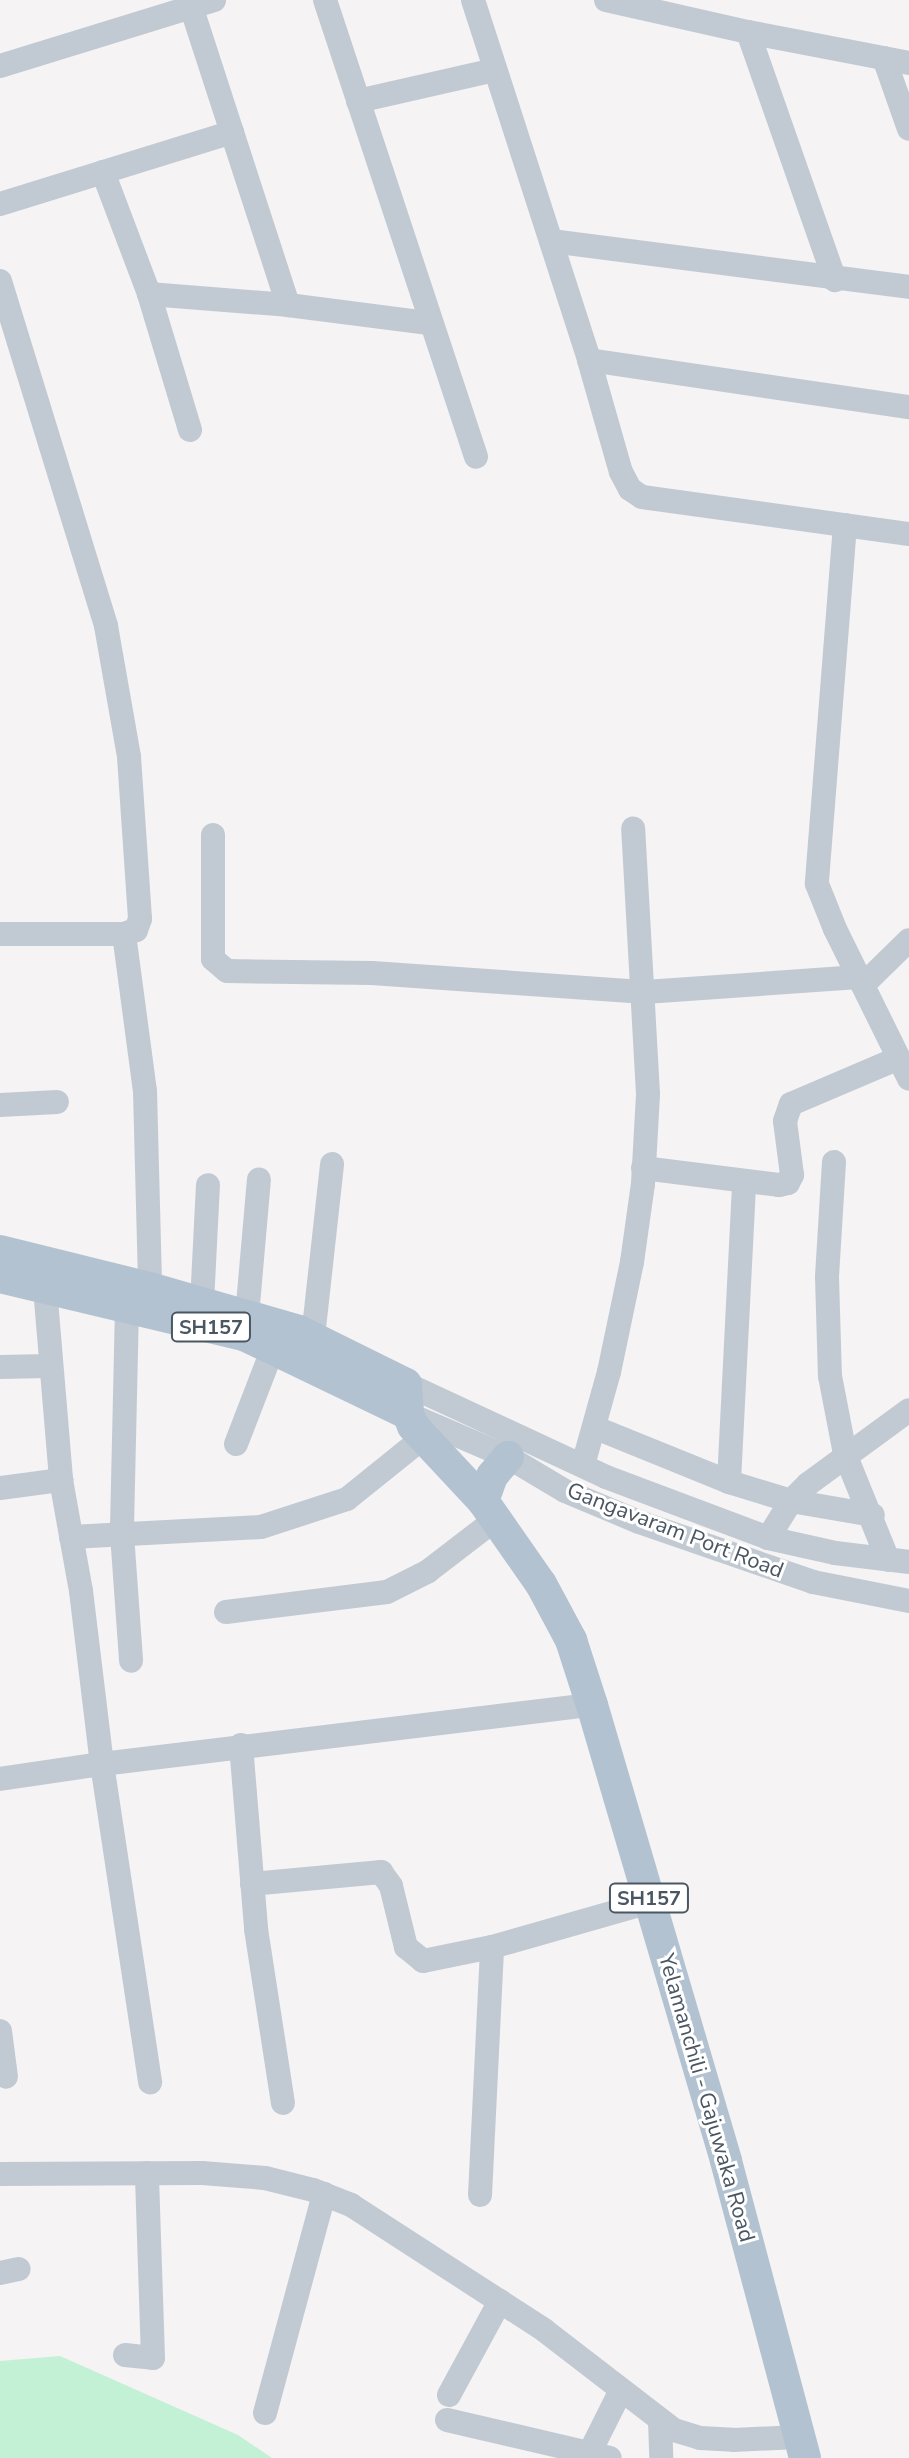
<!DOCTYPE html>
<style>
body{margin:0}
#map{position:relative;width:909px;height:2458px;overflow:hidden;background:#f5f3f3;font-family:"Nunito Sans",sans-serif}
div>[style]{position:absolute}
.green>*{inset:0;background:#c3f1d5}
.minor>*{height:24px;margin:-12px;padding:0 12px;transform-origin:12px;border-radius:12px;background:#c1cad2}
.major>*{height:32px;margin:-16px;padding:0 16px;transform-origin:16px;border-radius:16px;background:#b3c2d1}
span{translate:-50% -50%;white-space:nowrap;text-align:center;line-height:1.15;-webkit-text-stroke:6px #fff;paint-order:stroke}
.shield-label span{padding:2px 6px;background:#fff;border:2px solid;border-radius:6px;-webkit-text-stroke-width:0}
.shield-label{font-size:20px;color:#4a5661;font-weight:700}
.street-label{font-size:22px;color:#4a5661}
</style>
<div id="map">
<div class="green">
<div style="clip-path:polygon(60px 2356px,238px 2435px,272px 2458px,0 2458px,0 2361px)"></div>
</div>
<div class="minor">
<div style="left:189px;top:0;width:321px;rotate:72deg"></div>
<div style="left:325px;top:0;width:481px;rotate:71.7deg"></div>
<div style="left:473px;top:0;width:378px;rotate:72.1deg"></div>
<div style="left:589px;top:360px;width:116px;rotate:74.1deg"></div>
<div style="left:621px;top:472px;width:19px;rotate:62deg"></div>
<div style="left:630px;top:489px;width:14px;rotate:34deg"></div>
<div style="left:642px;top:497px;width:270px;rotate:7.9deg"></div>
<div style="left:606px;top:0;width:146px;rotate:12.7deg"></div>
<div style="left:748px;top:32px;width:164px;rotate:10.9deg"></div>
<div style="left:748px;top:32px;width:263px;rotate:70.7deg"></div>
<div style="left:884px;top:58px;width:75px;rotate:70.6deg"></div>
<div style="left:0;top:66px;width:224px;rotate:-17.1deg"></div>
<div style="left:358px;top:101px;width:140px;rotate:-12.8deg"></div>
<div style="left:103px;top:172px;width:130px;rotate:69.3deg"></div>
<div style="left:149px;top:294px;width:142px;rotate:73.2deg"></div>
<div style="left:0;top:204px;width:243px;rotate:-17.2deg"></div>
<div style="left:551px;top:241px;width:361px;rotate:7.3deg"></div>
<div style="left:0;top:281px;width:361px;rotate:72.9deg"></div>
<div style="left:106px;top:626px;width:133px;rotate:80deg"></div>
<div style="left:129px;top:757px;width:162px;rotate:86.1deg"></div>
<div style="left:140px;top:919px;width:12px;rotate:110deg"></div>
<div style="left:136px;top:930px;width:13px;rotate:162deg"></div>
<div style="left:124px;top:934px;width:124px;rotate:180deg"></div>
<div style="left:149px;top:294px;width:139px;rotate:4.5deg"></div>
<div style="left:288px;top:305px;width:142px;rotate:7.3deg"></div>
<div style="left:589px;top:360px;width:323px;rotate:8.4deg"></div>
<div style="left:845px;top:525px;width:360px;rotate:94.5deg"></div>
<div style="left:817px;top:884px;width:48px;rotate:68.2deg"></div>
<div style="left:835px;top:929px;width:167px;rotate:63.7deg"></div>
<div style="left:213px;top:835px;width:124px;rotate:90deg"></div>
<div style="left:213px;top:959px;width:18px;rotate:41deg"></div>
<div style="left:227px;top:971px;width:145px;rotate:0.8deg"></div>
<div style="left:372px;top:973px;width:274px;rotate:4deg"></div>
<div style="left:645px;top:992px;width:214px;rotate:-4deg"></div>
<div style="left:124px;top:934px;width:158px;rotate:82.4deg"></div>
<div style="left:145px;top:1091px;width:197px;rotate:88.5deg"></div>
<div style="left:863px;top:985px;width:64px;rotate:-44.4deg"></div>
<div style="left:0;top:1105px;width:57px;rotate:-3deg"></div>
<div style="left:834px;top:1162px;width:115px;rotate:93.5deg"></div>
<div style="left:827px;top:1277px;width:99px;rotate:88.3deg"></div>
<div style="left:830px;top:1376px;width:79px;rotate:79.1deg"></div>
<div style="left:845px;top:1454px;width:114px;rotate:67.9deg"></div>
<div style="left:643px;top:1168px;width:137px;rotate:7.1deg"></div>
<div style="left:779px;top:1185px;width:9px;rotate:-13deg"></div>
<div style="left:788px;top:1183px;width:9px;rotate:-63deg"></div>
<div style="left:792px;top:1175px;width:54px;rotate:-97.4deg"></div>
<div style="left:785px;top:1121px;width:18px;rotate:-71deg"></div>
<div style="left:791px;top:1104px;width:117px;rotate:-23.1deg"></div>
<div style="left:45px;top:1288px;width:193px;rotate:85.2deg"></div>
<div style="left:61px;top:1480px;width:113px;rotate:79.8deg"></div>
<div style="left:81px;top:1591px;width:174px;rotate:83.1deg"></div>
<div style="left:102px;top:1764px;width:494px;rotate:-6.9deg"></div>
<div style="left:202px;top:1303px;width:118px;rotate:-87.1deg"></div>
<div style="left:127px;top:1307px;width:227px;rotate:91.3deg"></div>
<div style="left:122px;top:1534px;width:127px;rotate:85.9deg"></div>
<div style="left:247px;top:1316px;width:137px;rotate:-85deg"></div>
<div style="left:313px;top:1337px;width:174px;rotate:-83.7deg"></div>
<div style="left:0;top:1367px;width:49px;rotate:-1.2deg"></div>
<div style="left:406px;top:1384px;width:221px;rotate:24.9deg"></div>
<div style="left:606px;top:1477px;width:173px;rotate:20.6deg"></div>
<div style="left:768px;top:1538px;width:69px;rotate:12.6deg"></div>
<div style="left:835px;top:1553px;width:75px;rotate:6.9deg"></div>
<div style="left:408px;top:1414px;width:109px;rotate:23.3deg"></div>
<div style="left:508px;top:1457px;width:66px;rotate:30.8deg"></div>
<div style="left:565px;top:1491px;width:80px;rotate:22.7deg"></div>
<div style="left:639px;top:1522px;width:184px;rotate:19deg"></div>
<div style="left:813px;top:1582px;width:98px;rotate:11.2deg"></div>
<div style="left:596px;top:1428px;width:144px;rotate:22.1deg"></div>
<div style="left:729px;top:1482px;width:65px;rotate:17deg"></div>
<div style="left:791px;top:1501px;width:83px;rotate:9.7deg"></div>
<div style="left:236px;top:1444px;width:103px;rotate:-68.9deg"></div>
<div style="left:583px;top:1465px;width:97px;rotate:-74.4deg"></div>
<div style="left:609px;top:1372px;width:112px;rotate:-78.2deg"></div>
<div style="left:632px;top:1262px;width:79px;rotate:-82deg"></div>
<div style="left:643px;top:1184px;width:90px;rotate:-86.8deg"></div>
<div style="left:648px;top:1094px;width:266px;rotate:-93.2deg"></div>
<div style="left:729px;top:1482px;width:301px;rotate:-87.1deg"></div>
<div style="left:0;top:1488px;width:62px;rotate:-7.5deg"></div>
<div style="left:71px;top:1537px;width:190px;rotate:-3deg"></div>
<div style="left:261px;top:1527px;width:90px;rotate:-18deg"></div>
<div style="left:347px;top:1499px;width:97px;rotate:-38.8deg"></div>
<div style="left:768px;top:1538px;width:44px;rotate:-58.1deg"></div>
<div style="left:791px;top:1501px;width:24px;rotate:-45deg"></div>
<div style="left:808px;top:1484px;width:125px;rotate:-36.2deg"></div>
<div style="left:226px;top:1612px;width:162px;rotate:-7.1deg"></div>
<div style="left:387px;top:1592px;width:45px;rotate:-26.6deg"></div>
<div style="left:427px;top:1572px;width:87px;rotate:-37.5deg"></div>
<div style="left:241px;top:1745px;width:185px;rotate:85.3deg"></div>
<div style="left:256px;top:1929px;width:176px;rotate:81.2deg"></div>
<div style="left:0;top:1779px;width:103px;rotate:-8.4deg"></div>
<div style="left:102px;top:1764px;width:322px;rotate:81.4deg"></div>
<div style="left:252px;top:1884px;width:130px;rotate:-5.3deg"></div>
<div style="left:381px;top:1872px;width:17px;rotate:54deg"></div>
<div style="left:391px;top:1886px;width:63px;rotate:76.2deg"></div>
<div style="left:406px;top:1947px;width:22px;rotate:39deg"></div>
<div style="left:423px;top:1961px;width:70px;rotate:-11.5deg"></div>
<div style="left:492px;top:1947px;width:164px;rotate:-15.9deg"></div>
<div style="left:0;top:2031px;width:46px;rotate:82.6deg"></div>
<div style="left:0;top:2174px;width:202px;rotate:-0.3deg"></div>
<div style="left:202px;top:2173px;width:63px;rotate:4.5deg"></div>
<div style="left:265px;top:2178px;width:49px;rotate:14deg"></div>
<div style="left:313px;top:2190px;width:41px;rotate:21.5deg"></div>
<div style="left:351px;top:2205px;width:230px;rotate:32.9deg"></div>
<div style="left:544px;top:2330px;width:164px;rotate:37.6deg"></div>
<div style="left:674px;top:2430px;width:27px;rotate:17deg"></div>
<div style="left:700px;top:2438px;width:33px;rotate:3deg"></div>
<div style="left:733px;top:2440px;width:65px;rotate:-2.6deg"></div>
<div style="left:480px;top:2195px;width:248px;rotate:-87.2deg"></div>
<div style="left:0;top:2273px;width:19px;rotate:-12deg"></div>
<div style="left:125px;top:2355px;width:28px;rotate:6deg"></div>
<div style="left:153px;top:2358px;width:185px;rotate:-91.9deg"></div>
<div style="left:449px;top:2395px;width:107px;rotate:-61.5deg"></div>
<div style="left:265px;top:2413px;width:227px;rotate:-74.9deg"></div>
<div style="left:447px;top:2420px;width:167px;rotate:13.1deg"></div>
<div style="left:660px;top:2420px;width:38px;rotate:88deg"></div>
<div style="left:589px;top:2454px;width:69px;rotate:-63.4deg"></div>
</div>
<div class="major">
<div style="left:0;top:1251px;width:154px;rotate:13.9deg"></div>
<div style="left:150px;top:1288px;width:155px;rotate:16.1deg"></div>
<div style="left:299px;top:1331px;width:119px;rotate:26.4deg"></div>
<div style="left:406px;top:1384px;width:30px;rotate:86deg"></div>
<div style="left:408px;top:1414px;width:13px;rotate:67deg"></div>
<div style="left:413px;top:1426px;width:103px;rotate:47deg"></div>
<div style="left:483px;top:1501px;width:101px;rotate:55.1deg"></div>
<div style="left:541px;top:1584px;width:64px;rotate:61.8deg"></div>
<div style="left:571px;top:1640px;width:68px;rotate:72.1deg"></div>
<div style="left:592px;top:1705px;width:475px;rotate:73.6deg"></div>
<div style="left:726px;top:2161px;width:307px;rotate:75.1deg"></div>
<div style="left:0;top:1277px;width:251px;rotate:13.4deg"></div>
<div style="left:244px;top:1335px;width:182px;rotate:25.7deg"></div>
<div style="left:483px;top:1501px;width:27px;rotate:-70deg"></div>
<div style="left:492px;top:1476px;width:25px;rotate:-50deg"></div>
</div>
<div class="shield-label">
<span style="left:211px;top:1327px">SH157</span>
<span style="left:649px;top:1898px">SH157</span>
</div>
<div class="street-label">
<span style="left:675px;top:1531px;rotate:21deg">Gangavaram Port Road</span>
<span style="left:706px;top:2098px;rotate:74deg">Yelamanchili - Gajuwaka Road</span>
</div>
</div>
